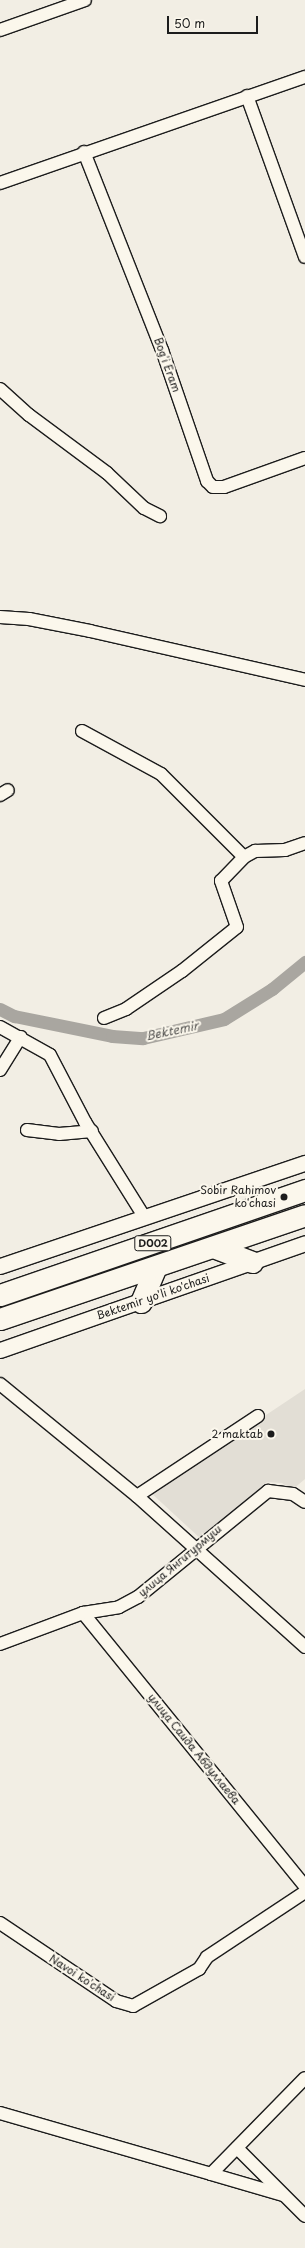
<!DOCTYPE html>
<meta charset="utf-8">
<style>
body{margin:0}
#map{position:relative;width:305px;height:2248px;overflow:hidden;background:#f2eee4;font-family:"Playpen Sans",sans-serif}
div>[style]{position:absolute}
.built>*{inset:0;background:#e2ded5}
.canal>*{height:13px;margin:-6.5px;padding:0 6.5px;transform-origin:6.5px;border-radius:6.5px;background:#a9a6a0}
.roads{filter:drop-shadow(1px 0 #1c1c1c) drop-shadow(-1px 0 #1c1c1c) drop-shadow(0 1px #1c1c1c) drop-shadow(0 -1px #1c1c1c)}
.minor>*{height:12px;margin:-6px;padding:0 6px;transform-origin:6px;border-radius:6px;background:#fbf7ec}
.tertiary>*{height:15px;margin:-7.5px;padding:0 7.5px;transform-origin:7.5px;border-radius:7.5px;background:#fbf7ec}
.trunk>*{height:21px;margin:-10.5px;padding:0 10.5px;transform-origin:10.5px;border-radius:10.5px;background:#fbf7ec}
.dots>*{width:11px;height:11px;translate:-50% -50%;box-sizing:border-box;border:2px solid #fbf7ec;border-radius:50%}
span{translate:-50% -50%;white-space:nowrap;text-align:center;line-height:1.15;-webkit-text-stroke:4px #fbf7ec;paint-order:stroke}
.shield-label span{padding:1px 3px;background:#fbf7ec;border:1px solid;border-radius:3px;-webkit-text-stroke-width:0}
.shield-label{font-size:10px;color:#1c1c1c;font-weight:700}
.street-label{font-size:11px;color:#1c1c1c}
.poi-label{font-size:11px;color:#1c1c1c}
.right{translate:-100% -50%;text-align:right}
.water-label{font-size:12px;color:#545351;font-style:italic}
.scale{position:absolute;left:167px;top:16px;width:91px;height:18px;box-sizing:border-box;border:2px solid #1c1c1c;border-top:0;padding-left:5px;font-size:12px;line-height:14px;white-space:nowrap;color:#1c1c1c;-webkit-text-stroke:3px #fbf7ec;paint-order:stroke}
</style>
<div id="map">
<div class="built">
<div style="clip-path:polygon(305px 1389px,305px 1479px,292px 1490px,282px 1483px,267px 1482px,201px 1539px,150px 1492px)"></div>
</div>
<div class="canal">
<div style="left:0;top:1009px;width:16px;rotate:27deg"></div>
<div style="left:14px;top:1016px;width:100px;rotate:11.5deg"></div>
<div style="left:112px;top:1036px;width:31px;rotate:4deg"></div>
<div style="left:143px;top:1038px;width:83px;rotate:-13.2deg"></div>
<div style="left:224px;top:1019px;width:57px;rotate:-32deg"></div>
<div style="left:272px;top:989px;width:43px;rotate:-39.3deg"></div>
</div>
<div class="roads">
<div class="minor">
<div style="left:0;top:30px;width:90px;rotate:-19.4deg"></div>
<div style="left:247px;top:96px;width:171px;rotate:70.2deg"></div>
<div style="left:84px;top:152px;width:213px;rotate:68.5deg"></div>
<div style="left:162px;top:350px;width:139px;rotate:71deg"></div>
<div style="left:207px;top:481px;width:8px;rotate:45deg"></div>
<div style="left:213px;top:487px;width:11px"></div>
<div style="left:224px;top:487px;width:86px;rotate:-19.7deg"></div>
<div style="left:0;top:183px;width:323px;rotate:-19.2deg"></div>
<div style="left:0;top:389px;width:39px;rotate:42deg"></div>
<div style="left:29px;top:415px;width:97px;rotate:36.6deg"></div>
<div style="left:107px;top:473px;width:51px;rotate:43.4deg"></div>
<div style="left:144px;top:508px;width:18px;rotate:27deg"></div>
<div style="left:0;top:617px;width:29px;rotate:4deg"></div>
<div style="left:29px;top:619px;width:62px;rotate:11.1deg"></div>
<div style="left:90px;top:631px;width:221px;rotate:12.8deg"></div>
<div style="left:82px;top:731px;width:90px;rotate:28.6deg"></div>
<div style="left:161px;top:774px;width:117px;rotate:45deg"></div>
<div style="left:0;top:795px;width:9px;rotate:-32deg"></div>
<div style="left:104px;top:1018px;width:24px;rotate:-22deg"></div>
<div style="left:126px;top:1009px;width:68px;rotate:-34.2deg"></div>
<div style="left:182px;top:971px;width:70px;rotate:-38.7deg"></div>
<div style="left:237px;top:927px;width:49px;rotate:-109.2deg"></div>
<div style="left:221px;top:881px;width:33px;rotate:-46deg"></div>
<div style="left:244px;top:857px;width:13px;rotate:-29deg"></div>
<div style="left:255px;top:851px;width:30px;rotate:-2deg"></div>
<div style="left:285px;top:850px;width:21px;rotate:-19deg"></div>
<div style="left:0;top:1027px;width:57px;rotate:29.2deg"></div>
<div style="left:50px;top:1055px;width:76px;rotate:62.4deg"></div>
<div style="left:85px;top:1122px;width:113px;rotate:58deg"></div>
<div style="left:0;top:1070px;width:39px;rotate:-58deg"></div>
<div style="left:27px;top:1130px;width:32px;rotate:7deg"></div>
<div style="left:59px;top:1134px;width:33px;rotate:-5deg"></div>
<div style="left:0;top:1384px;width:177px;rotate:39.3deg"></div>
<div style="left:137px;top:1496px;width:226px;rotate:41.9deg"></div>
<div style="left:137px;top:1496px;width:145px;rotate:-33.5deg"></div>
<div style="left:83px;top:1613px;width:352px;rotate:50.9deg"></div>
<div style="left:0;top:1644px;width:89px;rotate:-20.5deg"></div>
<div style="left:83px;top:1613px;width:36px;rotate:-9deg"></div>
<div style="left:119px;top:1607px;width:21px;rotate:-28deg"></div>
<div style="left:138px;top:1597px;width:168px;rotate:-39.2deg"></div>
<div style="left:268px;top:1491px;width:25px;rotate:7deg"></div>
<div style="left:293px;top:1494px;width:14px;rotate:34deg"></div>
<div style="left:0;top:1923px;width:140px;rotate:33.9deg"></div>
<div style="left:116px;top:2001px;width:18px;rotate:16deg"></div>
<div style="left:133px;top:2006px;width:76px;rotate:-29.3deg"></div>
<div style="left:199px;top:1969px;width:14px;rotate:-56deg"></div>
<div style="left:207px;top:1957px;width:118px;rotate:-33.6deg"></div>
<div style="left:0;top:2113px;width:220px;rotate:16.1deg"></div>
<div style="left:211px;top:2174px;width:134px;rotate:-45.6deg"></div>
<div style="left:237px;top:2148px;width:96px;rotate:45deg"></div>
<div style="left:211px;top:2174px;width:75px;rotate:16.3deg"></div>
</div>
<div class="tertiary">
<div style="left:0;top:1266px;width:322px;rotate:-18.7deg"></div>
<div style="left:0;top:1350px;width:323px;rotate:-19.3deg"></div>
</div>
<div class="trunk">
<div style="left:213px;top:1247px;width:42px;rotate:21deg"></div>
<div style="left:0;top:1295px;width:323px;rotate:-19deg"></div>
<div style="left:141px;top:1302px;width:38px;rotate:-67deg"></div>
<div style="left:0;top:1319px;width:322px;rotate:-18.8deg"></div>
</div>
</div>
<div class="dots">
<div style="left:284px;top:1197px;background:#1c1c1c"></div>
<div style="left:271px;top:1434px;background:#1c1c1c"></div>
</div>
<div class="shield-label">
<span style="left:153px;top:1243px">D002</span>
</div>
<div class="street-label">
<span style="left:167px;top:365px;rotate:70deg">Bog'i Eram</span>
<span style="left:153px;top:1297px;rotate:-19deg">Bektemir yo'li ko'chasi</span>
<span style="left:180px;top:1561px;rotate:-40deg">улица Янгитурмуш</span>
<span style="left:194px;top:1749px;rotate:51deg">улица Саида Абдуллаева</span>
<span style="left:82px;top:1978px;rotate:33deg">Navoi ko'chasi</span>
</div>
<div class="poi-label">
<span class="right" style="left:276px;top:1197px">Sobir Rahimov<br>ko'chasi</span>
<span class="right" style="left:263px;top:1434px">2 maktab</span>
</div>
<div class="water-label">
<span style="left:172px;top:1031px;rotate:-12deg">Bektemir</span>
</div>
<div class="scale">50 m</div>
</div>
